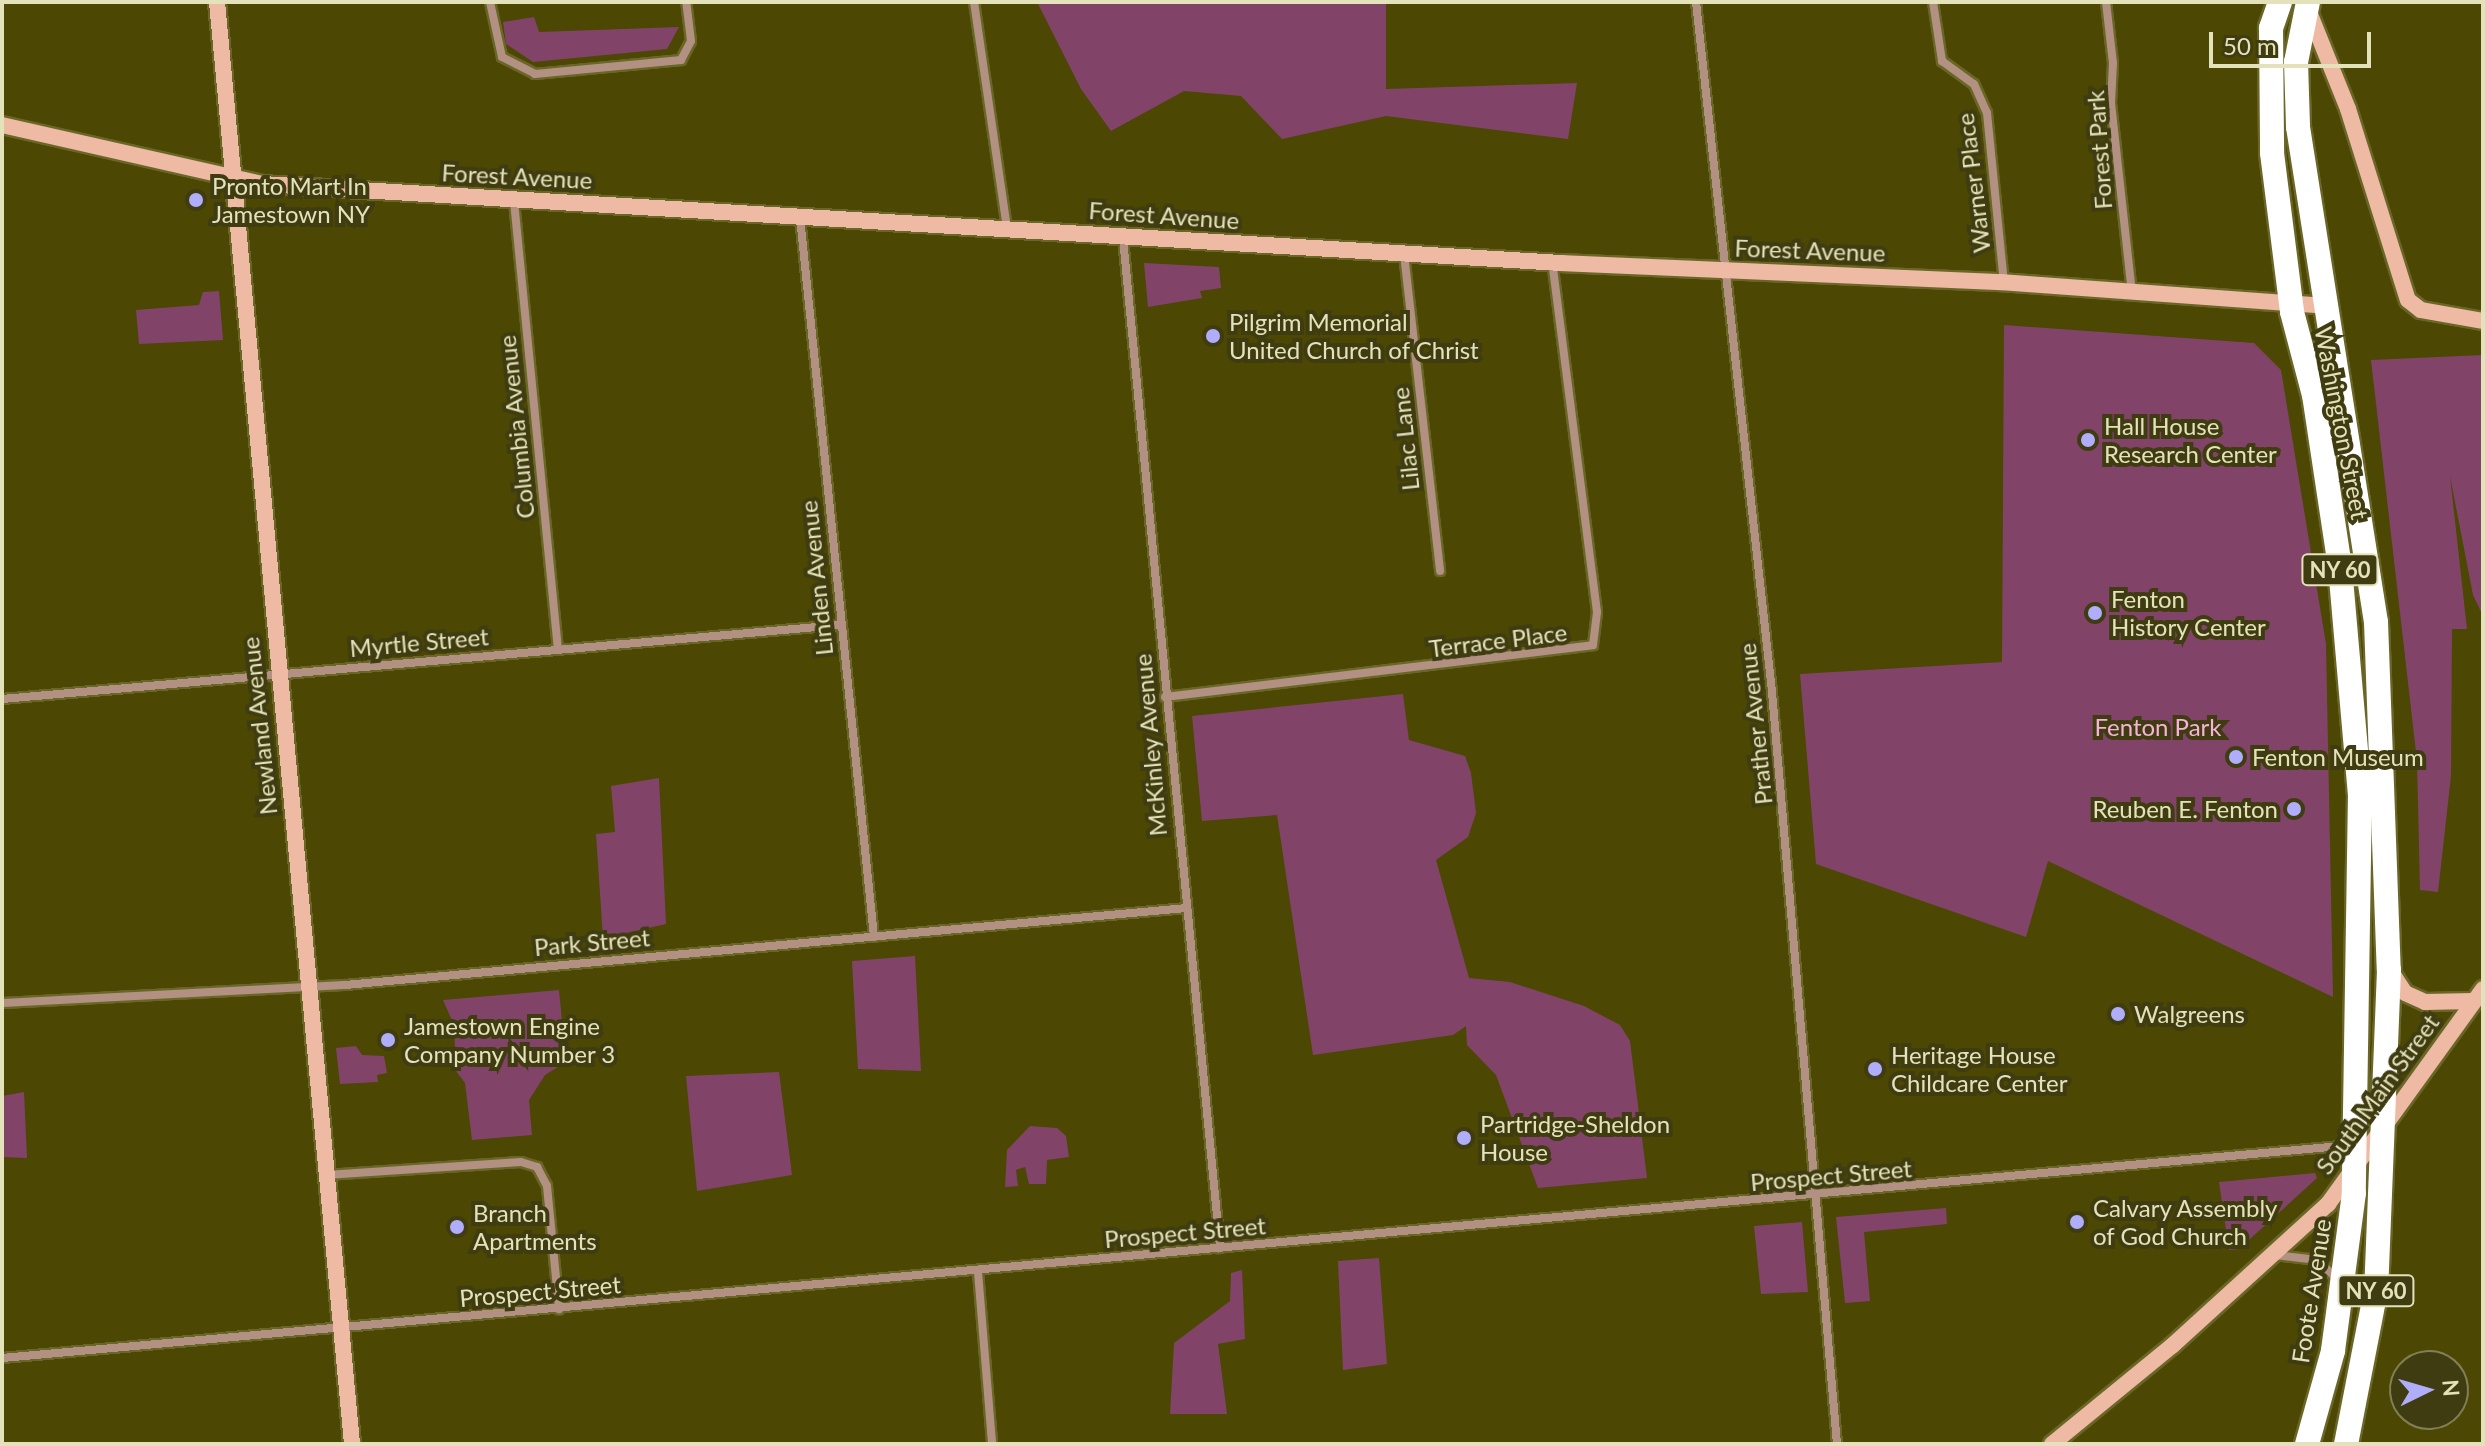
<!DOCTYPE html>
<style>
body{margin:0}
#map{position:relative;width:2485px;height:1446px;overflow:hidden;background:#4c4702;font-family:Lato,sans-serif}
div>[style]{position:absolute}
.green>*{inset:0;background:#814468}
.roads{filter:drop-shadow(2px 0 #6a6627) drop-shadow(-2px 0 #6a6627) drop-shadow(0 2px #6a6627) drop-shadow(0 -2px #6a6627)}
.street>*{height:8px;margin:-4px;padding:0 4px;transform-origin:4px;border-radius:4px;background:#b29182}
.secondary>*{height:16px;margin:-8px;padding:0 8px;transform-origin:8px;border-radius:8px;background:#efbaa3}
.highway>*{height:24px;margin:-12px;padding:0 12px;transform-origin:12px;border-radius:12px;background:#fff}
.dots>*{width:22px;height:22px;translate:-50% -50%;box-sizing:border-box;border:4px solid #403c11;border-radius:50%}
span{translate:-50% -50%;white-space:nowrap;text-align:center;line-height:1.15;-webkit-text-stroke:8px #403c11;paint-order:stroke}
.shield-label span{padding:2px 6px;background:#403c11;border:2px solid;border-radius:6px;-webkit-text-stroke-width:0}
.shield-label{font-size:22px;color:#e4e2bb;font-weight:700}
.street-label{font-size:24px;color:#e4e2bb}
.poi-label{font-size:24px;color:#e4e2bb}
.left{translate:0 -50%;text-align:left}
.right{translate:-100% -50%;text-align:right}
.park-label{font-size:24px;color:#f6b2d7}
.frame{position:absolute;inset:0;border:4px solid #e4e2bb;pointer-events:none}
.north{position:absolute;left:2389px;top:1350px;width:80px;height:80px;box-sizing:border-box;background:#403c11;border:2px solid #827e55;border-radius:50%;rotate:85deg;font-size:22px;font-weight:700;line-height:32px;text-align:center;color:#e4e2bb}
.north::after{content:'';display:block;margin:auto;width:28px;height:36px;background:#b0aefa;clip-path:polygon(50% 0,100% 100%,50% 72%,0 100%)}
.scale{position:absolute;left:2209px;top:32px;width:162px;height:36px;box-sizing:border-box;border:4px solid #e4e2bb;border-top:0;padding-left:10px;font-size:24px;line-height:28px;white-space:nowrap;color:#e4e2bb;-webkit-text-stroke:6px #403c11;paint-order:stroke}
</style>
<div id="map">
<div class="green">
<div style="clip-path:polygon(1037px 2px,1386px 2px,1386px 89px,1577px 83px,1568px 139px,1386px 116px,1282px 139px,1241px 96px,1184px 91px,1111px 131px,1081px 89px)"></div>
<div style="clip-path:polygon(534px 17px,539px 32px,679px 27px,667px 49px,533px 62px,506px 44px,503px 22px)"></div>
<div style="clip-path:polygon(1144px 263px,1219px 267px,1221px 288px,1200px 291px,1202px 298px,1148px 307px)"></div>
<div style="clip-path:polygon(219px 291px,223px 340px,139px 344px,136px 310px,199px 305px,203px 292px)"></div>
<div style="clip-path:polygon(2004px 325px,2254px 343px,2281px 370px,2326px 644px,2333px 997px,2048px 861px,2026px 937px,1816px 864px,1800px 674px,2002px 662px)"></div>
<div style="clip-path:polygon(2483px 355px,2483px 616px,2473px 595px,2450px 476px,2467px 629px,2452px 629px,2451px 776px,2438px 892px,2420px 890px,2417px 761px,2371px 360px)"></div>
<div style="clip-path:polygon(1403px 694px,1409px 740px,1465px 756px,1471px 773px,1476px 813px,1468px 837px,1436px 860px,1469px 978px,1510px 982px,1584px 1006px,1620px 1025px,1630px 1041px,1647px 1178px,1538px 1188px,1496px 1075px,1467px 1045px,1466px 1026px,1453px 1035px,1313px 1055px,1277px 815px,1202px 821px,1192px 716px)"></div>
<div style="clip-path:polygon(659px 778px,666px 924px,603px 938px,596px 834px,615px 832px,611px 786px)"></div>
<div style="clip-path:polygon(915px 956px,921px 1071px,858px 1069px,852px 961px)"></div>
<div style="clip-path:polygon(559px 990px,566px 1062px,545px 1075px,529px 1100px,532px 1135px,472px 1140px,465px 1083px,456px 1071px,454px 1025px,443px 1000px)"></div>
<div style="clip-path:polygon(356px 1046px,362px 1055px,384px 1056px,387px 1073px,377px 1075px,378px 1082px,340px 1084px,336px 1048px)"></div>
<div style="clip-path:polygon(779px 1072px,792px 1175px,697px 1191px,686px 1076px)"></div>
<div style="clip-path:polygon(24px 1092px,27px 1158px,2px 1157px,2px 1096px)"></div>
<div style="clip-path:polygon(1030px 1126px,1057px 1128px,1066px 1136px,1069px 1157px,1047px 1160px,1046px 1184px,1029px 1184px,1025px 1167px,1016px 1170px,1018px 1186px,1005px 1187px,1007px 1150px)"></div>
<div style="clip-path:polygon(2315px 1173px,2317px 1178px,2239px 1249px,2229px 1250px,2219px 1182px)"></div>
<div style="clip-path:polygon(1946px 1208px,1947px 1224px,1864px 1232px,1870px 1301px,1845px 1303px,1836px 1217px)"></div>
<div style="clip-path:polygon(1802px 1222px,1808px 1292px,1761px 1294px,1754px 1226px)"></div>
<div style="clip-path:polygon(1379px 1258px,1387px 1364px,1343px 1370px,1338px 1261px)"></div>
<div style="clip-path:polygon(1242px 1270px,1245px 1339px,1218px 1344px,1227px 1414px,1170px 1414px,1174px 1343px,1230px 1301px,1231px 1273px)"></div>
</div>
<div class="roads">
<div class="street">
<div style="left:490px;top:2px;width:56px;rotate:77.7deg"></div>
<div style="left:502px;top:57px;width:37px;rotate:27deg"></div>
<div style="left:535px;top:74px;width:147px;rotate:-5.5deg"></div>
<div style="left:681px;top:60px;width:21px;rotate:-62deg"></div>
<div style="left:691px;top:41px;width:39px;rotate:-97deg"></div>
<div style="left:974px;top:2px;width:228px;rotate:81.7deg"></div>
<div style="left:1696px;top:2px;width:694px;rotate:83.71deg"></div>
<div style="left:1772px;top:692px;width:755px;rotate:85.06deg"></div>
<div style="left:1933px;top:2px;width:60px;rotate:81.3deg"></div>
<div style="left:1942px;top:61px;width:39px;rotate:36deg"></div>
<div style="left:1974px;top:84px;width:32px;rotate:66deg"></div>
<div style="left:1987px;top:113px;width:170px;rotate:84.3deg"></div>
<div style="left:2106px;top:2px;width:61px;rotate:83.5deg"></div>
<div style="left:2113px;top:63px;width:40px;rotate:92.9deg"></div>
<div style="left:2111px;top:103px;width:192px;rotate:83.7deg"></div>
<div style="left:514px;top:201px;width:451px;rotate:84.4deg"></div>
<div style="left:800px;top:217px;width:724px;rotate:84.13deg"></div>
<div style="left:1123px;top:238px;width:1015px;rotate:84.51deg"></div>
<div style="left:1404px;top:254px;width:319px;rotate:83.5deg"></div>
<div style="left:1165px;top:697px;width:431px;rotate:-6.9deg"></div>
<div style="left:1593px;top:645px;width:33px;rotate:-83deg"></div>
<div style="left:1597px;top:612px;width:352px;rotate:-97.3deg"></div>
<div style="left:2px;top:699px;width:841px;rotate:-5.05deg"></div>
<div style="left:2px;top:1003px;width:343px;rotate:-3deg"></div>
<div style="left:345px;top:985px;width:845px;rotate:-5.23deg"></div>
<div style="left:326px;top:1175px;width:195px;rotate:-3.8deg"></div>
<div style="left:521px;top:1162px;width:17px;rotate:17deg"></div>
<div style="left:537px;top:1167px;width:21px;rotate:62deg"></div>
<div style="left:547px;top:1186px;width:124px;rotate:84.4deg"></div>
<div style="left:2275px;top:1255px;width:43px;rotate:6.6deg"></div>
<div style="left:2318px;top:1260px;width:27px;rotate:45deg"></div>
<div style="left:978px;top:1272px;width:173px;rotate:85.3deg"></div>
<div style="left:2px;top:1358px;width:2360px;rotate:-5.18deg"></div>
</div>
<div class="secondary">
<div style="left:217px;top:2px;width:1448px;rotate:84.65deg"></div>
<div style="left:2307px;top:7px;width:110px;rotate:68.1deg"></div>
<div style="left:2348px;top:109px;width:200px;rotate:72.6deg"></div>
<div style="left:2408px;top:300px;width:16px;rotate:38deg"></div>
<div style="left:2421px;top:310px;width:63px;rotate:10.1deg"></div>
<div style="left:2px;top:125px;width:267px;rotate:12.8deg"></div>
<div style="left:262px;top:184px;width:1302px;rotate:3.48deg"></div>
<div style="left:1562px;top:263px;width:439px;rotate:2.5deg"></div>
<div style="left:2001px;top:282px;width:328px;rotate:4.2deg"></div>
<div style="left:2390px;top:970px;width:27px;rotate:57deg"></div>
<div style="left:2405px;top:993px;width:22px;rotate:24deg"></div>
<div style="left:2425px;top:1002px;width:49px;rotate:-1.2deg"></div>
<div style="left:2052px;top:1444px;width:156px;rotate:-39.3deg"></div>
<div style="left:2173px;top:1345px;width:210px;rotate:-42.3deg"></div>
<div style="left:2328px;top:1204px;width:265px;rotate:-54.2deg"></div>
</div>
<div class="highway">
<div style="left:2280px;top:2px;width:28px;rotate:109deg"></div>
<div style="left:2271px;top:28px;width:125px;rotate:89.5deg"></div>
<div style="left:2272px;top:153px;width:160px;rotate:82.8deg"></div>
<div style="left:2292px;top:312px;width:86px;rotate:75.2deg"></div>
<div style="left:2314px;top:395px;width:174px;rotate:81.4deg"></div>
<div style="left:2340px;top:567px;width:228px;rotate:85deg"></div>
<div style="left:2360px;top:794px;width:399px;rotate:90.9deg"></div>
<div style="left:2354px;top:1193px;width:159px;rotate:97.6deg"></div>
<div style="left:2333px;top:1351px;width:97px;rotate:105.6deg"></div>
<div style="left:2308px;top:2px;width:61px;rotate:101.3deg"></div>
<div style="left:2296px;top:62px;width:65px;rotate:88.2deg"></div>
<div style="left:2298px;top:127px;width:501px;rotate:81.05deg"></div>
<div style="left:2376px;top:622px;width:348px;rotate:87.9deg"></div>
<div style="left:2389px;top:970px;width:320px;rotate:92.3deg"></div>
<div style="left:2376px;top:1290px;width:157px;rotate:101deg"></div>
</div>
</div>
<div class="dots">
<div style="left:196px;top:200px;background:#b0aefa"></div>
<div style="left:1213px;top:336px;background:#b0aefa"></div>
<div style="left:2088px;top:440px;background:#b0aefa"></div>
<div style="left:2095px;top:613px;background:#b0aefa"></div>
<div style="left:2236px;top:757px;background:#b0aefa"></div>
<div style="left:2294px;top:809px;background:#b0aefa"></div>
<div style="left:2118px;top:1014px;background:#b0aefa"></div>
<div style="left:388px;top:1040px;background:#b0aefa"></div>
<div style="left:1875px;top:1069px;background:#b0aefa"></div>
<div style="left:1464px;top:1138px;background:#b0aefa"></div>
<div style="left:2077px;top:1222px;background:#b0aefa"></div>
<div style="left:457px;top:1227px;background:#b0aefa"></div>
</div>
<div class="shield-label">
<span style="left:2340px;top:570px">NY 60</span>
<span style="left:2376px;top:1291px">NY 60</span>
</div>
<div class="street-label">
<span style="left:2099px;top:150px;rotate:-94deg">Forest Park</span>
<span style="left:517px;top:176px;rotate:3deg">Forest Avenue</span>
<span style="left:1973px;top:183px;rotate:-97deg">Warner Place</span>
<span style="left:1164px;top:215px;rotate:4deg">Forest Avenue</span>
<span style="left:1810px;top:250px;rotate:2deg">Forest Avenue</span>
<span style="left:2342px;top:423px;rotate:79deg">Washington Street</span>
<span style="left:516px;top:427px;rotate:-96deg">Columbia Avenue</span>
<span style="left:1405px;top:439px;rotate:-96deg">Lilac Lane</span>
<span style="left:816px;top:578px;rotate:-96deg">Linden Avenue</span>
<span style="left:1498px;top:640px;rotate:-7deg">Terrace Place</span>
<span style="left:419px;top:642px;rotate:-5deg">Myrtle Street</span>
<span style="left:1755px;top:724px;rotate:-96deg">Prather Avenue</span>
<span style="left:259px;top:726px;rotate:-96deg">Newland Avenue</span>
<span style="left:1150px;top:745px;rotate:-95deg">McKinley Avenue</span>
<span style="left:592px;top:942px;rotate:-5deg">Park Street</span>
<span style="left:2377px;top:1094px;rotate:-54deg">South Main Street</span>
<span style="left:1831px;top:1175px;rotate:-5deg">Prospect Street</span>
<span style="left:1185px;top:1232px;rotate:-5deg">Prospect Street</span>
<span style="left:540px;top:1291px;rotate:-5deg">Prospect Street</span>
<span style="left:2311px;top:1291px;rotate:-81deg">Foote Avenue</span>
</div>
<div class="poi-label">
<span class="left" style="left:212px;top:200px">Pronto Mart In<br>Jamestown NY</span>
<span class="left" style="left:1229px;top:336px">Pilgrim Memorial<br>United Church of Christ</span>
<span class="left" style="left:2104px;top:440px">Hall House<br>Research Center</span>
<span class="left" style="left:2111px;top:613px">Fenton<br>History Center</span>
<span class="left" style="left:2252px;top:757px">Fenton Museum</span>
<span class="right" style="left:2278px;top:809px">Reuben E. Fenton</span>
<span class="left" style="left:2134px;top:1014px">Walgreens</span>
<span class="left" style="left:404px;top:1040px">Jamestown Engine<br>Company Number 3</span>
<span class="left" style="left:1891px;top:1069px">Heritage House<br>Childcare Center</span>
<span class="left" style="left:1480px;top:1138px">Partridge-Sheldon<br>House</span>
<span class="left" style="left:2093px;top:1222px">Calvary Assembly<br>of God Church</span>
<span class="left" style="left:473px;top:1227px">Branch<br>Apartments</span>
</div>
<div class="park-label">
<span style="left:2158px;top:727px">Fenton Park</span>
</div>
<div class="frame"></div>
<div class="north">N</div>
<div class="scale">50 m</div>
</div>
